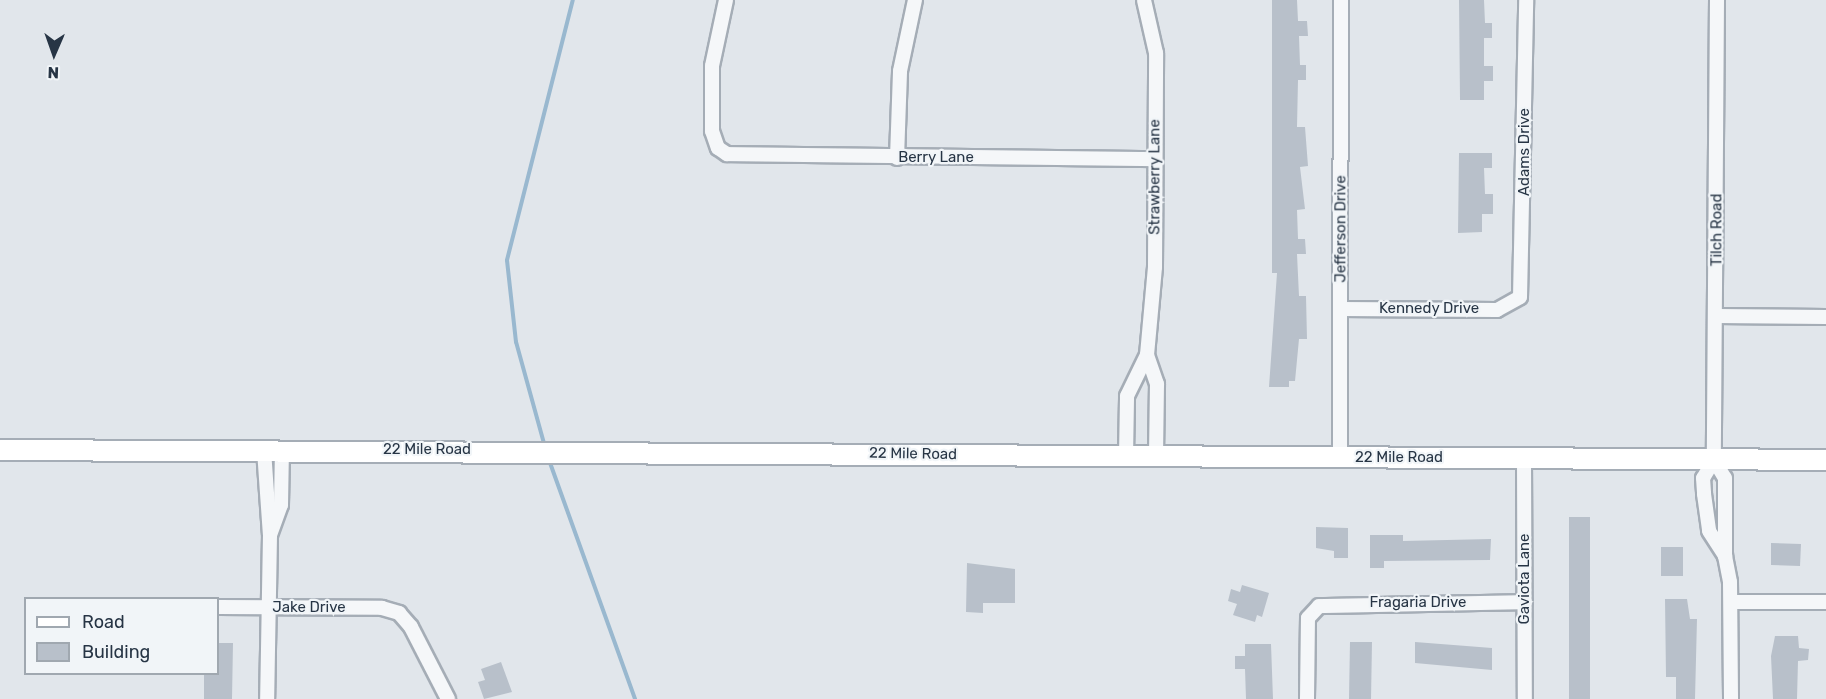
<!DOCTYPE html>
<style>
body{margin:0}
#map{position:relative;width:1826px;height:699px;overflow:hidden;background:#e1e6eb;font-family:Rubik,sans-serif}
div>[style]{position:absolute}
.stream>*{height:4px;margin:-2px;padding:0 2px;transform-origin:2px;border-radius:2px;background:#99b8cf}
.building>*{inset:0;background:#b8c0ca}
.roads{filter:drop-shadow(2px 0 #a5adb6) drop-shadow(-2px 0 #a5adb6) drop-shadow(0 2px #a5adb6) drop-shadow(0 -2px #a5adb6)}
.street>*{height:14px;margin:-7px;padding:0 7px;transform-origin:7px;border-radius:7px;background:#f5f7f9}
.secondary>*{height:20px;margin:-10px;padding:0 10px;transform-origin:10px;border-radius:10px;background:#fff}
span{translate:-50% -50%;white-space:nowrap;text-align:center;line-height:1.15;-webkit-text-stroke:4.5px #f1f5f8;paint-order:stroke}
.street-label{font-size:15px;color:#273545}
.legend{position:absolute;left:24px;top:597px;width:195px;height:78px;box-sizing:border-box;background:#f1f5f8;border:2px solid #a0a8b0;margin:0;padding:8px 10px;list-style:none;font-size:18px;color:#273545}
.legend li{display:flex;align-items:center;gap:12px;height:30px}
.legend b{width:30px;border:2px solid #a0a8b0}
.north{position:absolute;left:24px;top:24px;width:60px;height:60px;-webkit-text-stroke:4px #f1f5f8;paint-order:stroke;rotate:182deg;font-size:16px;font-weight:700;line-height:24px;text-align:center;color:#273545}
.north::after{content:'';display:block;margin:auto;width:21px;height:27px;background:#273545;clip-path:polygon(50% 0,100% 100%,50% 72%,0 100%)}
</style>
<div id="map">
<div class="stream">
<div style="left:545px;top:447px;width:109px;rotate:-105.4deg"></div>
<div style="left:516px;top:342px;width:82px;rotate:-96.3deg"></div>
<div style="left:507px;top:260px;width:268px;rotate:-75.8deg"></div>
<div style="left:549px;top:460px;width:254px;rotate:70.2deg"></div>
</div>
<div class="building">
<div style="clip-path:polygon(1272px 0,1297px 0,1298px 21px,1307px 21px,1308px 36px,1299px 36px,1300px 65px,1306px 65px,1306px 80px,1298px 80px,1297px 127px,1305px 127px,1308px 166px,1300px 167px,1305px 209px,1297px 210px,1298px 239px,1305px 239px,1306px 254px,1297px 254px,1299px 296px,1306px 296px,1307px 339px,1299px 339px,1295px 381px,1289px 381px,1289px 387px,1269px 387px,1277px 273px,1272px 273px)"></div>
<div style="clip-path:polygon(1459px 0,1484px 0,1485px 23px,1492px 23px,1492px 38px,1484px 38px,1484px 66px,1493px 66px,1493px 81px,1484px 81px,1484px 100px,1460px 100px)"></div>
<div style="clip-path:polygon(1459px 153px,1492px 153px,1492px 168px,1484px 168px,1485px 194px,1493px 194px,1493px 214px,1482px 214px,1482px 232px,1458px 233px)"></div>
<div style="clip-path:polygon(1569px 517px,1590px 517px,1590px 699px,1569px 699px)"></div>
<div style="clip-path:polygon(1316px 527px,1348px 528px,1348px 558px,1334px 558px,1334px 551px,1316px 548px)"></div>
<div style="clip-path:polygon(1370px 535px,1403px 535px,1403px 541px,1491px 539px,1490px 560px,1384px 561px,1384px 568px,1370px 568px)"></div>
<div style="clip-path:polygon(1771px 543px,1801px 544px,1800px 566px,1771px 565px)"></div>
<div style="clip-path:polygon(1661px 547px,1683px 547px,1683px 576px,1661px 576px)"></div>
<div style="clip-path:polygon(967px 563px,1015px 569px,1015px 603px,983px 603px,983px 613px,966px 612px)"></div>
<div style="clip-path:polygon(1242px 585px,1269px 593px,1262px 617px,1257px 615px,1255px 622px,1233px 615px,1237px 604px,1228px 601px,1231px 589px,1240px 592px)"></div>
<div style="clip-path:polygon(1665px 599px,1687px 599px,1690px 619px,1697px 619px,1695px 699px,1676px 699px,1676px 677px,1666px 677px)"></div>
<div style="clip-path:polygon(1775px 636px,1798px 636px,1799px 648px,1809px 649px,1808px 660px,1798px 661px,1797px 699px,1773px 699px,1771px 656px)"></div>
<div style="clip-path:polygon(1350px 642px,1372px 642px,1371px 699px,1349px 699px)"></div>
<div style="clip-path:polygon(1415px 642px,1492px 648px,1492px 670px,1415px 663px)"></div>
<div style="clip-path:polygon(218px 643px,233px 643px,232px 699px,204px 699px,204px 674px,218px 674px)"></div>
<div style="clip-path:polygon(1245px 644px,1271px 644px,1273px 699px,1246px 699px,1245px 669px,1235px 669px,1235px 656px,1245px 656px)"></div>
<div style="clip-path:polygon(501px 662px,512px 692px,484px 699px,478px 682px,485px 680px,481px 669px)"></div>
</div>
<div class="roads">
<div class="street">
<div style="left:726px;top:0;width:67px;rotate:102deg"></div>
<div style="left:712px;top:66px;width:65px;rotate:90deg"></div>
<div style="left:712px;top:131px;width:18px;rotate:71deg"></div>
<div style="left:718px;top:148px;width:11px;rotate:34deg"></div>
<div style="left:727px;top:154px;width:428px;rotate:0.7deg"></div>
<div style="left:1717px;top:0;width:460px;rotate:90.4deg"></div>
<div style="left:1714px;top:460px;width:21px;rotate:121deg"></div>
<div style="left:1703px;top:478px;width:16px;rotate:86deg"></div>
<div style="left:1704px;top:494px;width:37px;rotate:82deg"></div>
<div style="left:1709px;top:531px;width:30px;rotate:57deg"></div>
<div style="left:1725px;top:556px;width:26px;rotate:79deg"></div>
<div style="left:1730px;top:582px;width:117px;rotate:89.5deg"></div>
<div style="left:897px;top:158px;width:87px;rotate:-88deg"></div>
<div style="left:900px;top:71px;width:73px;rotate:-78.1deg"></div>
<div style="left:1341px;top:309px;width:156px;rotate:0.4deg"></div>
<div style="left:1497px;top:310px;width:26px;rotate:-29deg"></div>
<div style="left:1520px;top:297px;width:297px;rotate:-88.8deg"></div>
<div style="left:1717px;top:316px;width:109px;rotate:0.5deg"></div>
<div style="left:1147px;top:355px;width:31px;rotate:71deg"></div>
<div style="left:1157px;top:384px;width:72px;rotate:90.8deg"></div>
<div style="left:264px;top:450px;width:85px;rotate:86deg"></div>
<div style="left:270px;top:535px;width:164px;rotate:91deg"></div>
<div style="left:1126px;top:456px;width:60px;rotate:-89deg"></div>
<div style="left:1127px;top:396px;width:46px;rotate:-64deg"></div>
<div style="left:1147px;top:355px;width:88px;rotate:-84.8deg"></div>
<div style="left:1155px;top:267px;width:214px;rotate:-89.7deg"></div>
<div style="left:1156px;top:53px;width:54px;rotate:-102.8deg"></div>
<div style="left:1340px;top:458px;width:458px;rotate:-89.9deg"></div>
<div style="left:1524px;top:459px;width:240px;rotate:89.8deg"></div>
<div style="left:1714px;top:460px;width:21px;rotate:59deg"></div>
<div style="left:1725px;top:478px;width:78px;rotate:90deg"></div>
<div style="left:270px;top:535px;width:32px;rotate:-70deg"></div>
<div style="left:281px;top:505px;width:55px;rotate:-89deg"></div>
<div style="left:1731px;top:602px;width:95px"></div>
<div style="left:218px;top:607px;width:164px;rotate:0.3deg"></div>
<div style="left:382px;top:608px;width:18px;rotate:16deg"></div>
<div style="left:399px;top:613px;width:18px;rotate:49deg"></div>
<div style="left:411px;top:627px;width:81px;rotate:62.8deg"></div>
<div style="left:1307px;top:699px;width:81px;rotate:-89.3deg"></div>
<div style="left:1308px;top:618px;width:16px;rotate:-47deg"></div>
<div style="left:1319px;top:606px;width:206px;rotate:-1.1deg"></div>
</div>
<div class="secondary">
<div style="left:0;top:450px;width:1826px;rotate:0.31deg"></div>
</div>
</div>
<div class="street-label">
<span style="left:1525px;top:152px;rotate:-90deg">Adams Drive</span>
<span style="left:936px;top:158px">Berry Lane</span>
<span style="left:1155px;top:177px;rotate:-90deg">Strawberry Lane</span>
<span style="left:1341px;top:229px;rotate:-90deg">Jefferson Drive</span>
<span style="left:1717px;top:230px;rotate:-90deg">Tilch Road</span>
<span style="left:1429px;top:309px">Kennedy Drive</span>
<span style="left:427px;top:450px">22 Mile Road</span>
<span style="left:913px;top:454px;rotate:1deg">22 Mile Road</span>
<span style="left:1399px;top:458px">22 Mile Road</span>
<span style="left:1525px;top:579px;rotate:-90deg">Gaviota Lane</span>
<span style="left:1418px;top:603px">Fragaria Drive</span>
<span style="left:309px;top:608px">Jake Drive</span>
</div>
<ul class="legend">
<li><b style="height:8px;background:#fff"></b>Road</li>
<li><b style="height:16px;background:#b8c0ca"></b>Building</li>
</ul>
<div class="north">N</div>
</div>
